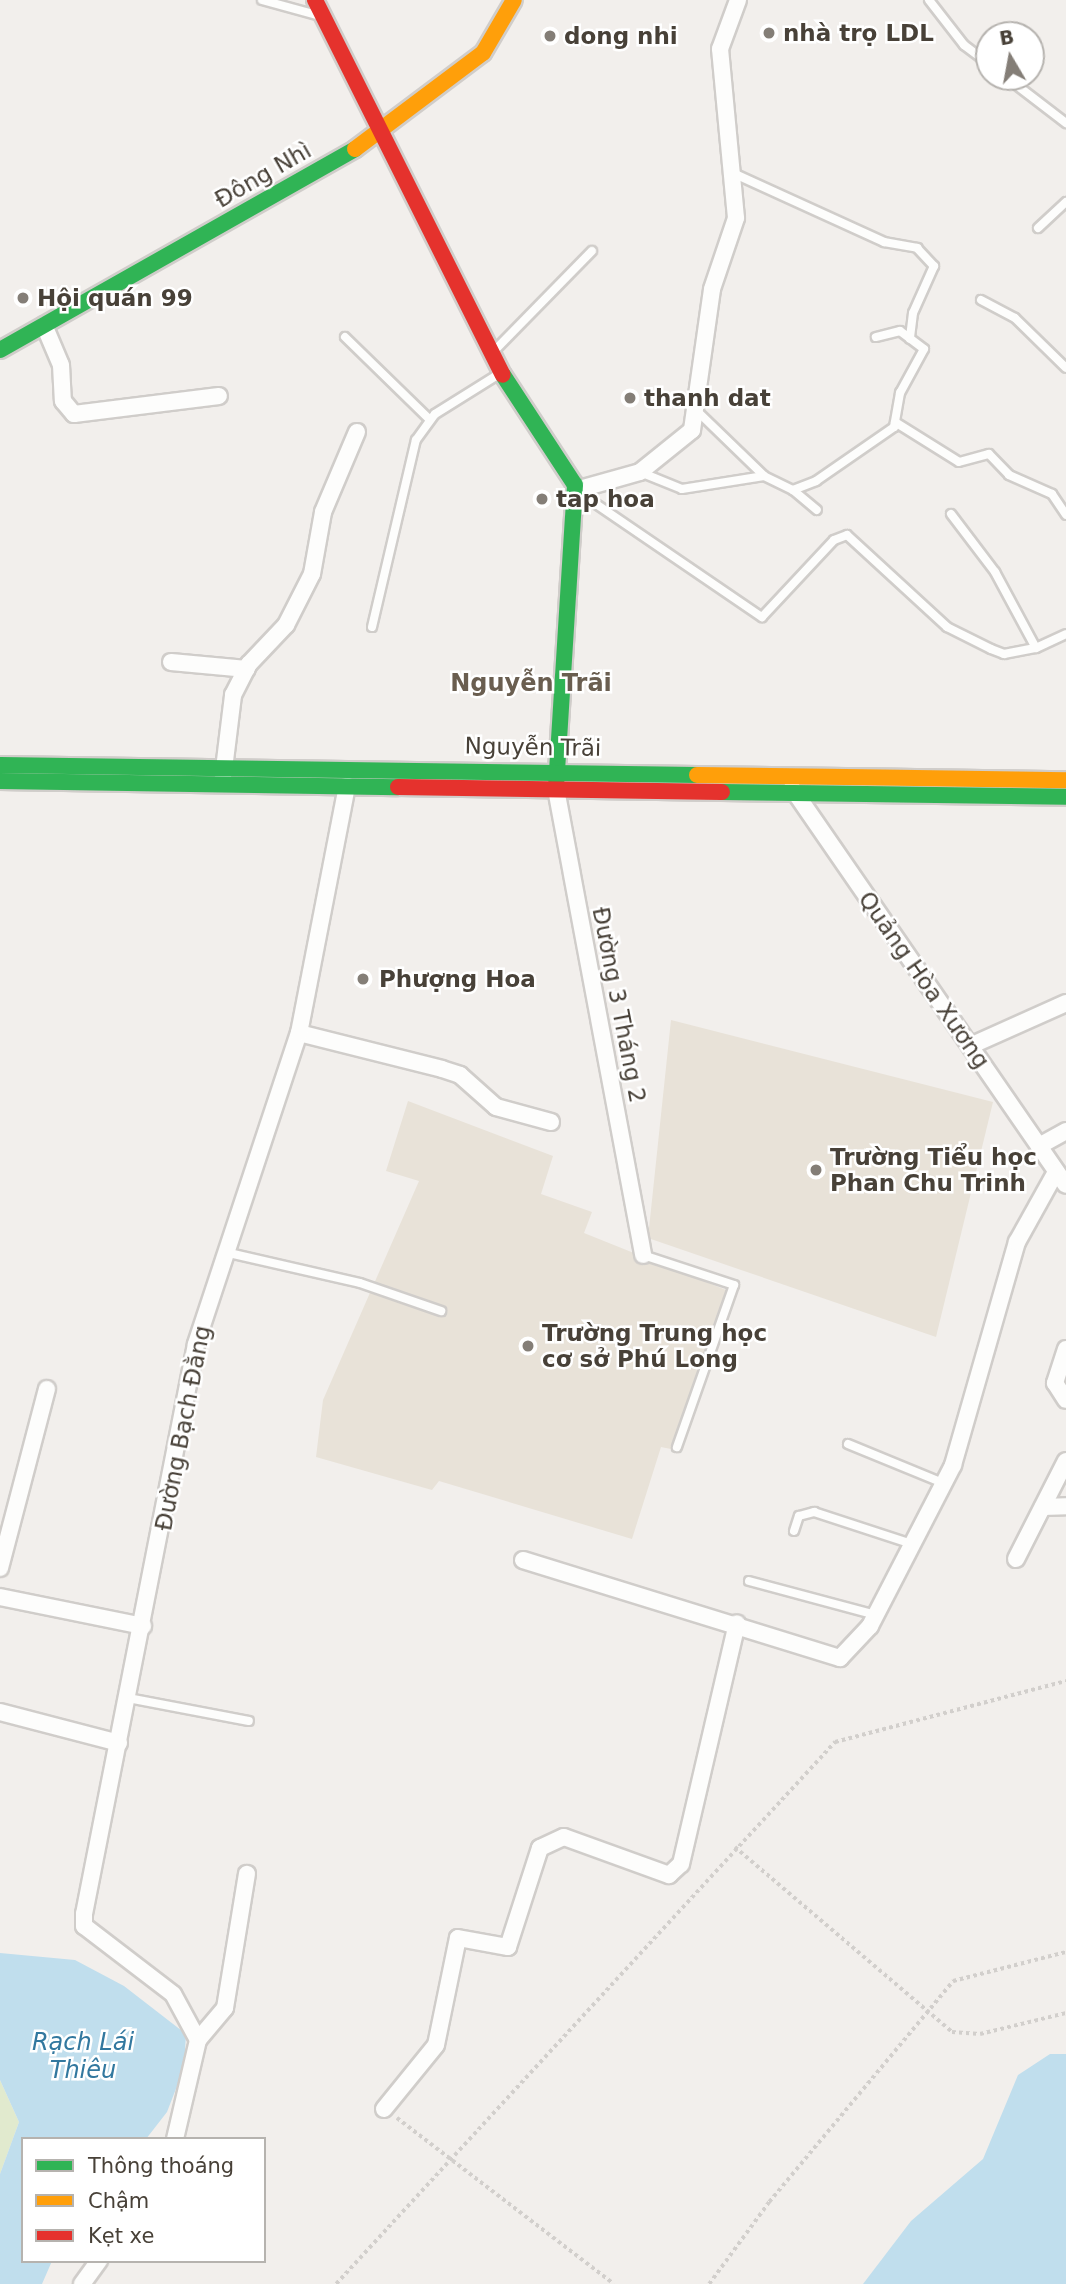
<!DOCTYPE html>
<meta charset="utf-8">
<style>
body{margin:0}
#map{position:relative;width:1066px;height:2284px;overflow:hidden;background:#f2efec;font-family:"DejaVu Sans",sans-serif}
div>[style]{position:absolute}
.education>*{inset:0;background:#e8e2d8}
.green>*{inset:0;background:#e1eace}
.water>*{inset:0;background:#c0deed}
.path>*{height:3.5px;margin-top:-1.75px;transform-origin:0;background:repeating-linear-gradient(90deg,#d2cfcc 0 3.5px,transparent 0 7px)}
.roads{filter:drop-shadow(2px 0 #d0cdca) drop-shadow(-2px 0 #d0cdca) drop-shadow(0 2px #d0cdca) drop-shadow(0 -2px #d0cdca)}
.lane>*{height:8px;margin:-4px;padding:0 4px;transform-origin:4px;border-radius:4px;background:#fdfdfc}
.street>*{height:16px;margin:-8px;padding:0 8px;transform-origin:8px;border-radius:8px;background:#fdfdfc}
.fast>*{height:16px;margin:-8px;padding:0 8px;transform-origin:8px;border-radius:8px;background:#30b455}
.slow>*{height:16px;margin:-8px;padding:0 8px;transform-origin:8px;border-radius:8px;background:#ff9f0a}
.jam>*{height:16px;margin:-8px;padding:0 8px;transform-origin:8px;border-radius:8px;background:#e5322d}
.dots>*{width:19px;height:19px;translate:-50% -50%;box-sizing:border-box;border:4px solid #fff;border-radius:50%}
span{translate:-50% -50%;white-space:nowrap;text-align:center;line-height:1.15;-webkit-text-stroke:5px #fff;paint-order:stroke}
.poi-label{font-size:23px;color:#484138;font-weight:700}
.left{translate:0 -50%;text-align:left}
.street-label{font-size:23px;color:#484138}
.neighbourhood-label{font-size:24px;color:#6a5e50;font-weight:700}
.water-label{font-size:24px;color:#32789f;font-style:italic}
.legend{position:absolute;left:21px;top:2137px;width:245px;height:126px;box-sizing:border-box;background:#fff;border:2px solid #b6b3af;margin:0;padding:9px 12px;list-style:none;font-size:21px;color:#484138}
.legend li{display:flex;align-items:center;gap:14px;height:35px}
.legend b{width:35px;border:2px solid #b6b3af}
.north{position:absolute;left:975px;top:21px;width:70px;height:70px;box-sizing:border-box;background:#fff;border:2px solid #b6b3af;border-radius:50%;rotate:350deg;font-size:19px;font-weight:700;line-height:28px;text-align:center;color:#484138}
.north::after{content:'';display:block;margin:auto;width:24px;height:32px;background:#847e77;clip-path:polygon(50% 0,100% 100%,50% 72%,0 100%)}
</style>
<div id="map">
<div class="education">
<div style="clip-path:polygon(671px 1020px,993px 1102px,936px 1337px,648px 1238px)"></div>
<div style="clip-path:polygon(408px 1101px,553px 1156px,541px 1194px,592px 1212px,584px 1233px,731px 1292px,671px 1449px,661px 1447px,632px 1539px,439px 1481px,432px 1490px,316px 1457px,323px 1400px,419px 1181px,386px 1171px)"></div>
</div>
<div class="green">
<div style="clip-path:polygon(0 2080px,19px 2122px,0 2174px)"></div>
</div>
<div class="water">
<div style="clip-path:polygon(0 1953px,75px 1960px,124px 1986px,186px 2034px,184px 2068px,167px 2112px,146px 2139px,23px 2139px,23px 2261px,52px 2261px,42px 2284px,0 2284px,0 2174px,19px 2122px,0 2080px)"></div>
<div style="clip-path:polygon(1050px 2054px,1066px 2054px,1066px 2284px,863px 2284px,911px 2221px,983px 2159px,1018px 2075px)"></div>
</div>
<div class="path">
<div style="left:735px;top:1847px;width:285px;rotate:40.4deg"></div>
<div style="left:952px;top:2032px;width:28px;rotate:4deg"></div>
<div style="left:980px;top:2034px;width:89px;rotate:-13.7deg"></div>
<div style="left:397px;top:2118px;width:273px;rotate:37.4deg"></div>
<div style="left:336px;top:2284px;width:737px;rotate:-47.37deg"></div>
<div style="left:835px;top:1742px;width:239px;rotate:-14.8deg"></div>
<div style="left:709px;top:2284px;width:102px;rotate:-53.8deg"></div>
<div style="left:769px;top:2202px;width:288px;rotate:-50.2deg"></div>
<div style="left:953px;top:1981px;width:117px;rotate:-14.4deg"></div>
</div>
<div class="roads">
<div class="lane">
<div style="left:262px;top:0;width:57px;rotate:15.3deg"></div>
<div style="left:929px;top:0;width:57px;rotate:52.1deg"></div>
<div style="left:964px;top:45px;width:31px;rotate:37deg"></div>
<div style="left:1006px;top:77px;width:76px;rotate:37.5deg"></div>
<div style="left:735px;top:174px;width:164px;rotate:24.5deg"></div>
<div style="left:884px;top:242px;width:34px;rotate:10deg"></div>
<div style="left:917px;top:248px;width:25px;rotate:47deg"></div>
<div style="left:934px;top:266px;width:51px;rotate:114.1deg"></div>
<div style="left:913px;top:313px;width:26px;rotate:97deg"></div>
<div style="left:1038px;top:228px;width:38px;rotate:-43deg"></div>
<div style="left:981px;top:300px;width:38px;rotate:28deg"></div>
<div style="left:1015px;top:318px;width:71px;rotate:44.4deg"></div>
<div style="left:345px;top:337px;width:117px;rotate:44.3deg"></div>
<div style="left:494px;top:351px;width:140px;rotate:-45.6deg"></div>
<div style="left:697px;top:411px;width:93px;rotate:44.1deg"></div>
<div style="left:895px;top:422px;width:75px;rotate:32deg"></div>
<div style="left:959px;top:462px;width:31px;rotate:-15deg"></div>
<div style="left:989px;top:454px;width:29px;rotate:46deg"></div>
<div style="left:1009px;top:475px;width:47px;rotate:23.8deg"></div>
<div style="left:1052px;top:494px;width:25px;rotate:56deg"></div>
<div style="left:640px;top:472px;width:45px;rotate:22deg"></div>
<div style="left:682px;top:489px;width:83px;rotate:-9deg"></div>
<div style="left:764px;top:476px;width:32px;rotate:26deg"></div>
<div style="left:793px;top:490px;width:25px;rotate:-21deg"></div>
<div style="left:816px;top:481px;width:95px;rotate:-34.7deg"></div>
<div style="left:894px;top:427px;width:35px;rotate:-80deg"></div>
<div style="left:900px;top:393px;width:50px;rotate:-61.4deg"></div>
<div style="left:924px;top:349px;width:30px;rotate:-143deg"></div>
<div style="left:900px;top:331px;width:25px;rotate:166deg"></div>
<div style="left:793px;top:490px;width:31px;rotate:40deg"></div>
<div style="left:577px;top:491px;width:224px;rotate:34.3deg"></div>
<div style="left:762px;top:617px;width:105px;rotate:-46.9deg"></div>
<div style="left:834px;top:540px;width:14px;rotate:-21deg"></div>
<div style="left:847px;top:535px;width:136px;rotate:42.6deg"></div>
<div style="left:947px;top:627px;width:49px;rotate:26.6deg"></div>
<div style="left:991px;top:649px;width:14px;rotate:21deg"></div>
<div style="left:1004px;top:654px;width:33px;rotate:-11deg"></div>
<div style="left:1036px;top:648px;width:33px;rotate:-25deg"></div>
<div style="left:951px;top:514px;width:73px;rotate:52.8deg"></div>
<div style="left:995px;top:572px;width:86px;rotate:61.7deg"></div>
<div style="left:372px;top:627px;width:192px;rotate:-76.8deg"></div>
<div style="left:416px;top:440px;width:32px;rotate:-54deg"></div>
<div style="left:435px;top:414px;width:75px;rotate:-32deg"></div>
<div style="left:229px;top:1253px;width:134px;rotate:12.9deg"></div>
<div style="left:360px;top:1283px;width:86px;rotate:19.1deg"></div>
<div style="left:643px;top:1255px;width:96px;rotate:18.2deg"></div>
<div style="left:734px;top:1285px;width:172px;rotate:109.4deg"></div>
<div style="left:848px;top:1444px;width:103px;rotate:22.3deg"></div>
<div style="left:794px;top:1531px;width:16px;rotate:-72deg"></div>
<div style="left:799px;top:1516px;width:16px;rotate:-15deg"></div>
<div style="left:814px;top:1512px;width:103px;rotate:18.1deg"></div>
<div style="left:749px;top:1581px;width:131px;rotate:15deg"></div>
<div style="left:128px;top:1698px;width:123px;rotate:10.8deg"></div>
</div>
<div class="street">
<div style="left:44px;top:325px;width:43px;rotate:67deg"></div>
<div style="left:61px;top:365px;width:36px;rotate:87deg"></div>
<div style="left:63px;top:401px;width:17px;rotate:50deg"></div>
<div style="left:74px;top:414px;width:146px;rotate:-7.1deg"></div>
<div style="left:576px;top:490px;width:66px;rotate:-15.7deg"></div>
<div style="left:640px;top:472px;width:67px;rotate:-38.9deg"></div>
<div style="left:692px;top:430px;width:142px;rotate:-81.9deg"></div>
<div style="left:712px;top:289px;width:75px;rotate:-71.3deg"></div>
<div style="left:736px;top:218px;width:170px;rotate:-95.4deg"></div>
<div style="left:720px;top:49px;width:52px;rotate:-69.8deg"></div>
<div style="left:171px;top:662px;width:76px;rotate:5.3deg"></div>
<div style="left:223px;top:777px;width:83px;rotate:-83deg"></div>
<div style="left:233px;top:695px;width:35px;rotate:-63deg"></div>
<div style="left:249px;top:664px;width:54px;rotate:-46.5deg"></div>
<div style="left:286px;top:625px;width:57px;rotate:-63deg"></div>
<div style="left:312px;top:574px;width:63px;rotate:-79.9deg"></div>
<div style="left:323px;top:512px;width:87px;rotate:-67deg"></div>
<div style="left:792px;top:788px;width:482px;rotate:55.4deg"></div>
<div style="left:556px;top:789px;width:474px;rotate:79.4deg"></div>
<div style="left:299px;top:1033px;width:147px;rotate:14.1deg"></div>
<div style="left:442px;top:1069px;width:19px;rotate:18deg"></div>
<div style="left:460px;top:1075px;width:48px;rotate:41.6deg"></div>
<div style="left:496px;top:1107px;width:57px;rotate:15.3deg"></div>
<div style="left:970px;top:1046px;width:105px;rotate:-24.1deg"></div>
<div style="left:1039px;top:1146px;width:31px;rotate:-29deg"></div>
<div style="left:1066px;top:1349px;width:36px;rotate:108deg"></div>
<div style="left:1055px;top:1383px;width:20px;rotate:57deg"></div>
<div style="left:1043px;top:1507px;width:23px;rotate:-2deg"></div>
<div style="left:1016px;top:1559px;width:110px;rotate:-63deg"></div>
<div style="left:523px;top:1560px;width:332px;rotate:17.2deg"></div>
<div style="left:840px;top:1658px;width:44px;rotate:-46.8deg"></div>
<div style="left:870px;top:1626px;width:181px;rotate:-62.7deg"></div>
<div style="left:953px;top:1465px;width:232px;rotate:-74deg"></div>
<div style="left:1017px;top:1242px;width:80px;rotate:-60.9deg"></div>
<div style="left:0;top:1568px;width:185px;rotate:-75.3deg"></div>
<div style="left:0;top:1597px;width:146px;rotate:11.5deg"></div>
<div style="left:0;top:1712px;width:123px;rotate:14.6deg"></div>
<div style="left:198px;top:2040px;width:42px;rotate:-49.8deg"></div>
<div style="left:225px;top:2008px;width:136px;rotate:-80.7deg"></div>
<div style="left:384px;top:2109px;width:82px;rotate:-50.9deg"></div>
<div style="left:436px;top:2045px;width:109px;rotate:-78.4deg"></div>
<div style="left:458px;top:1938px;width:51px;rotate:10.2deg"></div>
<div style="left:508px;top:1947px;width:104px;rotate:-72.1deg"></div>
<div style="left:540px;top:1848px;width:26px;rotate:-25deg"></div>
<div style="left:564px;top:1837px;width:112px;rotate:19.9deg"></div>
<div style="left:669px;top:1875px;width:16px;rotate:-43deg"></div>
<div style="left:681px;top:1864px;width:247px;rotate:-76.9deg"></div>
<div style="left:175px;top:2139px;width:102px;rotate:-76.9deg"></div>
<div style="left:198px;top:2040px;width:52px;rotate:-118.5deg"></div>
<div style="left:173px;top:1994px;width:112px;rotate:-142.6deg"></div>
<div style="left:84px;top:1926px;width:12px;rotate:-90deg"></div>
<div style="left:84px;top:1914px;width:581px;rotate:-78.88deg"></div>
<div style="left:196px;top:1344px;width:328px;rotate:-71.7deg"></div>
<div style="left:299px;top:1033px;width:252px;rotate:-79deg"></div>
<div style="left:82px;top:2284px;width:29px;rotate:-54deg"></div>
</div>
<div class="fast">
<div style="left:0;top:350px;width:408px;rotate:-29.5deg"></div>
<div style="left:503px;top:375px;width:131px;rotate:56.8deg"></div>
<div style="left:575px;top:485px;width:299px;rotate:93.6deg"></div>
<div style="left:0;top:765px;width:697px;rotate:0.82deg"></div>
<div style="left:0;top:781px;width:398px;rotate:0.9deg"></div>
<div style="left:722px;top:792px;width:344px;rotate:0.8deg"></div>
</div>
<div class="slow">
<div style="left:355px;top:149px;width:160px;rotate:-36.9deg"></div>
<div style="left:483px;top:53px;width:61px;rotate:-59.7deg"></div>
<div style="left:697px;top:775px;width:369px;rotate:0.8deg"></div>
</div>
<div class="jam">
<div style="left:315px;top:0;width:419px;rotate:63.4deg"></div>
<div style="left:398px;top:787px;width:324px;rotate:0.9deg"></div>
</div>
</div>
<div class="dots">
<div style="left:769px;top:33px;background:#847e77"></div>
<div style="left:550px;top:36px;background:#847e77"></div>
<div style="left:23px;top:298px;background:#847e77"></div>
<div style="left:630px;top:398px;background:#847e77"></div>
<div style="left:542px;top:499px;background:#847e77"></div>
<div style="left:363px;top:979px;background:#847e77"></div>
<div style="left:816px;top:1170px;background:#847e77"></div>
<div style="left:528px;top:1346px;background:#847e77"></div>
</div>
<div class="poi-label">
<span class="left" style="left:783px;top:33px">nhà trọ LDL</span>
<span class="left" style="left:564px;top:36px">dong nhi</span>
<span class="left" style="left:37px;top:298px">Hội quán 99</span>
<span class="left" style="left:644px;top:398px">thanh dat</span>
<span class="left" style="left:556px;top:499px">tap hoa</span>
<span class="left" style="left:379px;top:979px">Phượng Hoa</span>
<span class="left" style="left:830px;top:1170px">Trường Tiểu học<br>Phan Chu Trinh</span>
<span class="left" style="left:542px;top:1346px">Trường Trung học<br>cơ sở Phú Long</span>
</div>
<div class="street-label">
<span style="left:263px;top:175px;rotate:-30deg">Đông Nhì</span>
<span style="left:533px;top:747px;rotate:1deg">Nguyễn Trãi</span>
<span style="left:924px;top:980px;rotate:55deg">Quảng Hòa Xương</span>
<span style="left:619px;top:1005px;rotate:79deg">Đường 3 Tháng 2</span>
<span style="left:183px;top:1428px;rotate:-79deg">Đường Bạch Đằng</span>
</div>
<div class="neighbourhood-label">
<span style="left:531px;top:684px">Nguyễn Trãi</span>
</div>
<div class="water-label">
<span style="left:83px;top:2057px">Rạch Lái<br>Thiêu</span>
</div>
<ul class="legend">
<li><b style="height:9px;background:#30b455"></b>Thông thoáng</li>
<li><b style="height:9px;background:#ff9f0a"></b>Chậm</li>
<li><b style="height:9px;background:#e5322d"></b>Kẹt xe</li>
</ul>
<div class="north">B</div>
</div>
